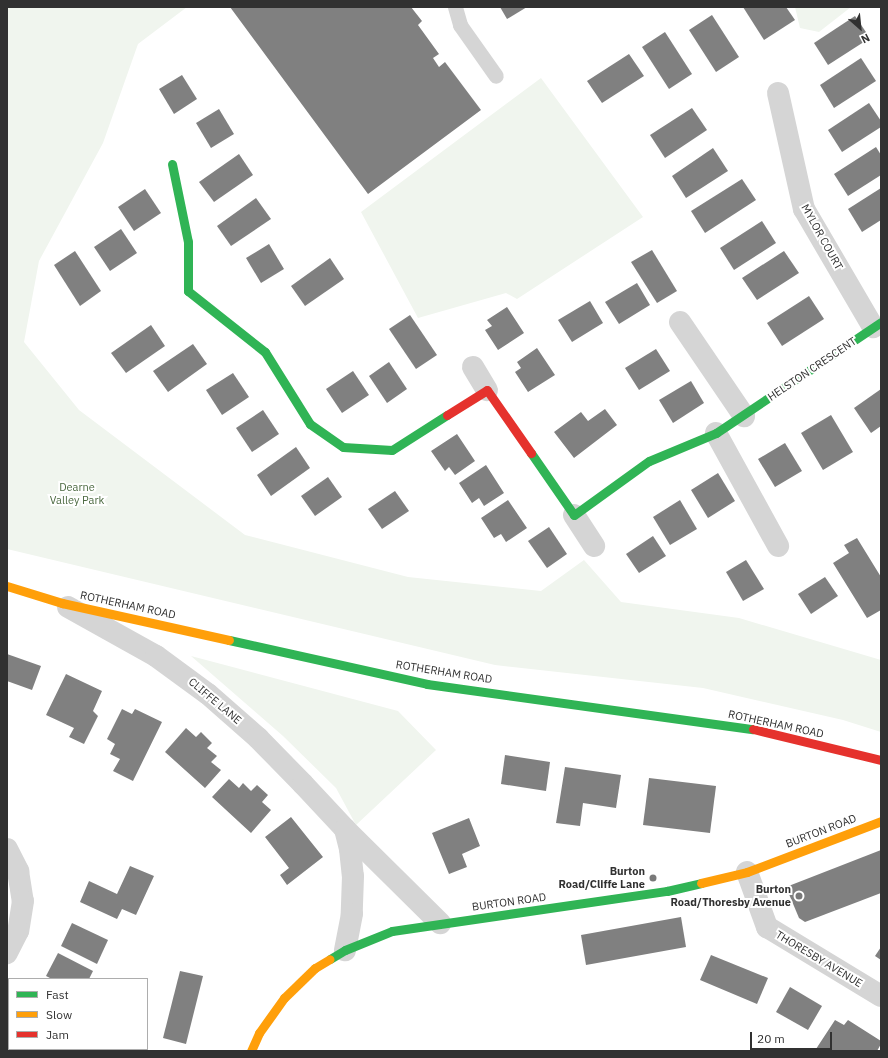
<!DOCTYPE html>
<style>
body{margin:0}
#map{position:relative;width:888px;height:1058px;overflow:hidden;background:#fff;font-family:"IBM Plex Sans",sans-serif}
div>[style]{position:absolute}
.green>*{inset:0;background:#f0f5ee}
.building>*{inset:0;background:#808080}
.lane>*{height:15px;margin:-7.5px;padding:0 7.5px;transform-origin:7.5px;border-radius:7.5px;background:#d5d5d5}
.street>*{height:22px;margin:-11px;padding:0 11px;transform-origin:11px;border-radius:11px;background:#d5d5d5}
.fast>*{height:9px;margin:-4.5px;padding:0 4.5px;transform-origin:4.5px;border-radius:4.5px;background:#30b455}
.slow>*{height:9px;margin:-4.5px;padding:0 4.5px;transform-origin:4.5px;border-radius:4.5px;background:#ff9f0a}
.jam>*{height:9px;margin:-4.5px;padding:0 4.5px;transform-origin:4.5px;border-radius:4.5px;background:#e5322d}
.dots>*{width:11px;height:11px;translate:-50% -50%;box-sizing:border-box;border:2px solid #fff;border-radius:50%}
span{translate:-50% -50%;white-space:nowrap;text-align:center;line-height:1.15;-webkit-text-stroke:4px #fff;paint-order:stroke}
.street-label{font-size:11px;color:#313131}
.park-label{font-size:11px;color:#4c6a41}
.poi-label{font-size:11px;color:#313131;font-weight:700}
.right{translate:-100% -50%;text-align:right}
.frame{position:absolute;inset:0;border:8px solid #313131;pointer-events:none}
.legend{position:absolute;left:8px;top:978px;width:140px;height:72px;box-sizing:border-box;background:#fff;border:1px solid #adadad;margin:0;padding:5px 7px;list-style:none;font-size:12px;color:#313131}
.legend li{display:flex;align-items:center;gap:8px;height:20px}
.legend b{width:20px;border:1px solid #adadad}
.north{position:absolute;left:840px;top:8px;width:40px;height:40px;-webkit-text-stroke:3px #fff;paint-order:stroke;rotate:153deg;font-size:11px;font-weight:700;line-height:16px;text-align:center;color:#313131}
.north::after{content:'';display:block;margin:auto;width:14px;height:18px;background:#313131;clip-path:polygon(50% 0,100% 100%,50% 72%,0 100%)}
.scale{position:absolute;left:750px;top:1032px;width:82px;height:18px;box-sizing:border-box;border:2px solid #313131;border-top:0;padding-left:5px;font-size:12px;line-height:14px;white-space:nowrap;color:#313131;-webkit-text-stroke:3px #fff;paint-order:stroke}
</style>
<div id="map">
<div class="green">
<div style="clip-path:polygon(7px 7px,187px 7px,138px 44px,103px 143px,39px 261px,24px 342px,79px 410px,245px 535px,408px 577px,541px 591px,584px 560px,621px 602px,739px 618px,881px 660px,881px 732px,843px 720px,703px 688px,495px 665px,7px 549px)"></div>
<div style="clip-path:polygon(795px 7px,851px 7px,819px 32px,800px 28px)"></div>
<div style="clip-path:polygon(541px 78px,643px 217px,517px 299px,506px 293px,418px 318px,361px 212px)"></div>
<div style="clip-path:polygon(191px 656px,398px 711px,436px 750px,356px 825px,336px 788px,283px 736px)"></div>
</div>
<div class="building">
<div style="clip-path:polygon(230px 7px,411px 7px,422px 21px,418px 25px,439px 54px,433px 58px,439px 67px,445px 62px,481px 110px,368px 194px)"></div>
<div style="clip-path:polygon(500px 7px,527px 7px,507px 19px)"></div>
<div style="clip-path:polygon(743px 7px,786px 7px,795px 20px,764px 40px)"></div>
<div style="clip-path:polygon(712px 15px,739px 57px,716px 72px,689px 30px)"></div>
<div style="clip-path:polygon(855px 16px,870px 38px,828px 65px,814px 43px)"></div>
<div style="clip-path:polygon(665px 32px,692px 74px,669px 89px,642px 47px)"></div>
<div style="clip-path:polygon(629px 54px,644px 76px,602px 103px,587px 81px)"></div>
<div style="clip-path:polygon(861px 58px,876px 81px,834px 108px,820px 85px)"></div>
<div style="clip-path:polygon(182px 75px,197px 99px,174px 114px,159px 89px)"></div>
<div style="clip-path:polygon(869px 103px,881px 121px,881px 127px,842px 152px,828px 130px)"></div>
<div style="clip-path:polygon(692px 108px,707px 130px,665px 158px,650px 135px)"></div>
<div style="clip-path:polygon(219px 109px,234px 134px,211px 148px,196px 123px)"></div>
<div style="clip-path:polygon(876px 147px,881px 155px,881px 175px,848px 196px,834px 174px)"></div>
<div style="clip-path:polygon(713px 148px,728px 171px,686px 198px,672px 176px)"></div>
<div style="clip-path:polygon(239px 154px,253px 175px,214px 202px,199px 182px)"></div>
<div style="clip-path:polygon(742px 179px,756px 200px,705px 233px,691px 211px)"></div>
<div style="clip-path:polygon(881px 188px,881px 220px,862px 232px,848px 209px)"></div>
<div style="clip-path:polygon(145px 189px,161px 213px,134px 231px,118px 207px)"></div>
<div style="clip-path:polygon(256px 198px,271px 219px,231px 246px,217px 226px)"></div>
<div style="clip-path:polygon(762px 221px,776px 243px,734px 270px,720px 248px)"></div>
<div style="clip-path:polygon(121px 229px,137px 253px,110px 271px,94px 247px)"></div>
<div style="clip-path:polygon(269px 244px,284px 269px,261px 283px,246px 258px)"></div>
<div style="clip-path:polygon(652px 250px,677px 291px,657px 303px,631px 262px)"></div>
<div style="clip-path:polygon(75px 251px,101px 291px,80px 306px,54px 265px)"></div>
<div style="clip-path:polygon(784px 251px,799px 273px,757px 300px,742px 278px)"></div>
<div style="clip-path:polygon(330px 258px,344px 279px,305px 306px,291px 286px)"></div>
<div style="clip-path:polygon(637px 283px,650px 305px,619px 324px,605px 302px)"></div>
<div style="clip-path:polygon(809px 296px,824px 319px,782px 346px,767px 323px)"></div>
<div style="clip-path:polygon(590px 301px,603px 323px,572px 342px,558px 320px)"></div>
<div style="clip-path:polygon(507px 307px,524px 333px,498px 350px,485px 330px,492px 326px,487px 320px)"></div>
<div style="clip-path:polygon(410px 315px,437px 355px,416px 369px,389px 329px)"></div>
<div style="clip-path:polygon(151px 325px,165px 346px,126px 373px,111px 353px)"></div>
<div style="clip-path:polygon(193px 344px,207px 364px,168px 392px,153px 371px)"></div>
<div style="clip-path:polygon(537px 348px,555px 375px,528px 392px,515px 372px,521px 368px,517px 362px)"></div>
<div style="clip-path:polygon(656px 349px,670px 371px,639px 390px,625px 368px)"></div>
<div style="clip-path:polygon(389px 362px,407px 389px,387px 403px,369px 376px)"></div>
<div style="clip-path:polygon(353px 371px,369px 395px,342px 413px,326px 389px)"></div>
<div style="clip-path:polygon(233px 373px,249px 397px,222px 415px,206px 390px)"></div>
<div style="clip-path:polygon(691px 381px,704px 403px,673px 423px,659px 400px)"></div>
<div style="clip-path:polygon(881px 389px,881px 426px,871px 433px,854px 408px)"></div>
<div style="clip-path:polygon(605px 409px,617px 425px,574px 458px,554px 432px,581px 412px,588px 421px)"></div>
<div style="clip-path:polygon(263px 410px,279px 434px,252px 452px,236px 428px)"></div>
<div style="clip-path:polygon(831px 415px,853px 452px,823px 470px,801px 433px)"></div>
<div style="clip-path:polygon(457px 434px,475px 461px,455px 475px,449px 467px,445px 471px,431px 451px)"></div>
<div style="clip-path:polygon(785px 443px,802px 471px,775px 487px,758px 459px)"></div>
<div style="clip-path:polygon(296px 447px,310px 468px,271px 496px,257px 475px)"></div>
<div style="clip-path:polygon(486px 465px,504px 493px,484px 506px,479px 498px,472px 503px,459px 483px)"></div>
<div style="clip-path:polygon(718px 473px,735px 501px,708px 518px,691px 490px)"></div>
<div style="clip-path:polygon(328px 477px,342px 497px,315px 516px,301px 496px)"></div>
<div style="clip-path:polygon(395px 491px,409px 511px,382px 529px,368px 509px)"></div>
<div style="clip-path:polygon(508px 500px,527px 528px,506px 542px,501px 534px,494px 538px,481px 518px)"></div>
<div style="clip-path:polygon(680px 500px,697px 529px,670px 545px,653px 517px)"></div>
<div style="clip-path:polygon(549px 527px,567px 554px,547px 568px,528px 541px)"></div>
<div style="clip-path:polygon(653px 536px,666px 556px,639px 573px,626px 554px)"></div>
<div style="clip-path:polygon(857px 538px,881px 577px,881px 610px,867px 618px,833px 563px,849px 553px,844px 545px)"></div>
<div style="clip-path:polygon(746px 560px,764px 589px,743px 601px,726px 572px)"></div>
<div style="clip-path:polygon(825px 577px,838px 596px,811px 614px,798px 594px)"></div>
<div style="clip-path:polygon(7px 654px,41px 666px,32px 690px,7px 681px)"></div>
<div style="clip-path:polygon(66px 674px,102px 691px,93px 711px,98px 716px,84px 744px,69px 737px,74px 728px,46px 715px)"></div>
<div style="clip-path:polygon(122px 709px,132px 714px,135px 709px,162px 722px,133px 781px,113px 771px,120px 759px,110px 754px,115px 744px,107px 739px)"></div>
<div style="clip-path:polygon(186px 728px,196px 737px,201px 732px,212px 743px,207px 748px,217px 756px,211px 762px,221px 770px,205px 788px,165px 752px)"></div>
<div style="clip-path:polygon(505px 755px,550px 762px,546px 791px,501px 784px)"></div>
<div style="clip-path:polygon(565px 767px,621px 775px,616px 808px,583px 803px,580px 826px,556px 823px)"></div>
<div style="clip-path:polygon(649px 778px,716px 786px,710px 833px,643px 825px)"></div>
<div style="clip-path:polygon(229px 779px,239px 788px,243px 783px,251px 791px,257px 785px,268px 795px,262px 802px,271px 810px,251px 833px,212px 797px)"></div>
<div style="clip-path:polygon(291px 817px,323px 857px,287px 885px,280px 875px,289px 868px,265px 837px)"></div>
<div style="clip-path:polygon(469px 818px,480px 846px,462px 854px,467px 867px,449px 874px,432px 833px)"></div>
<div style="clip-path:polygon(881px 850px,881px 893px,805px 922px,799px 918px,786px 887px)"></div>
<div style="clip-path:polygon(130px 866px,154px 876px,136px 915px,122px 909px,117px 919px,80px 902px,89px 881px,117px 894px)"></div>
<div style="clip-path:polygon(681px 917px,686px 947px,586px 965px,581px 935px)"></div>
<div style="clip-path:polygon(72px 923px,108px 940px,97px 964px,61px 946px)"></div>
<div style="clip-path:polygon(881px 947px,881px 960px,875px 956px)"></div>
<div style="clip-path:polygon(58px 953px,93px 971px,89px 979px,52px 979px,46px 976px)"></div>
<div style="clip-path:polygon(711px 955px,768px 978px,757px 1004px,700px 980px)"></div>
<div style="clip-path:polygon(180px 971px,203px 976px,186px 1044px,163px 1038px)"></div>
<div style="clip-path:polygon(790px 987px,822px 1006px,808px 1030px,776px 1012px)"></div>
<div style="clip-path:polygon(835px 1020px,844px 1025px,848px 1020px,881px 1041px,881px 1044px,877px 1051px,819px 1051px,816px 1049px)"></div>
<div style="clip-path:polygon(26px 1049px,54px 1049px,53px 1051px,31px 1051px)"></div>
</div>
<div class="lane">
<div style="left:455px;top:7px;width:19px;rotate:74deg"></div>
<div style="left:460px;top:25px;width:62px;rotate:54.8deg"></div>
</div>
<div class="street">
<div style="left:778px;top:93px;width:119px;rotate:77.4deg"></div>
<div style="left:804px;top:209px;width:137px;rotate:59.7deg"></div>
<div style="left:680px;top:322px;width:114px;rotate:55.8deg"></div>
<div style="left:473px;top:367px;width:27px;rotate:59deg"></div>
<div style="left:716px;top:433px;width:129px;rotate:61.2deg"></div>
<div style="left:574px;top:515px;width:37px;rotate:57deg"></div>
<div style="left:68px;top:607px;width:101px;rotate:29.1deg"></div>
<div style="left:156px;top:656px;width:64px;rotate:36.2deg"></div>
<div style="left:208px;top:694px;width:67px;rotate:41.3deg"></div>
<div style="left:258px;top:738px;width:64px;rotate:45.6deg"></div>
<div style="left:303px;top:784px;width:62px;rotate:47deg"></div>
<div style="left:345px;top:829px;width:21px;rotate:76deg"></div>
<div style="left:350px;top:849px;width:27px;rotate:84deg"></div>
<div style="left:353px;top:876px;width:38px;rotate:92deg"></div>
<div style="left:352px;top:914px;width:37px;rotate:101deg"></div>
<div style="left:345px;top:829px;width:134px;rotate:44.7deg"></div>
<div style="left:7px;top:849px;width:25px;rotate:63deg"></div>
<div style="left:18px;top:871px;width:30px;rotate:81deg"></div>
<div style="left:23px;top:901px;width:30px;rotate:99deg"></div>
<div style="left:18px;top:931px;width:25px;rotate:117deg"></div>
<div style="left:747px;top:872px;width:59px;rotate:70deg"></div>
<div style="left:767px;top:927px;width:133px;rotate:31.2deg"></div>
</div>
<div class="fast">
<div style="left:172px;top:164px;width:80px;rotate:78.4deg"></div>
<div style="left:188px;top:242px;width:49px;rotate:90deg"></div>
<div style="left:188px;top:291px;width:98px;rotate:38.4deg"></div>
<div style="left:265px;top:352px;width:85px;rotate:58deg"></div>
<div style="left:310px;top:424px;width:40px;rotate:34.9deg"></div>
<div style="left:343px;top:447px;width:49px;rotate:3.5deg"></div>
<div style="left:392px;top:450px;width:65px;rotate:-32.5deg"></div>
<div style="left:531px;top:453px;width:75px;rotate:55.3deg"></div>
<div style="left:574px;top:515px;width:92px;rotate:-35.8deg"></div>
<div style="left:649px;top:461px;width:73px;rotate:-22.7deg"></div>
<div style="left:716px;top:433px;width:199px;rotate:-33.9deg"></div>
<div style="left:229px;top:640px;width:203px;rotate:12.5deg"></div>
<div style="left:427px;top:684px;width:329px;rotate:7.9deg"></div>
<div style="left:330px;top:959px;width:17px;rotate:-31deg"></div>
<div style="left:345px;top:950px;width:51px;rotate:-22deg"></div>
<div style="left:392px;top:931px;width:278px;rotate:-8.3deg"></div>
<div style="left:667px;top:891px;width:35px;rotate:-13deg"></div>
</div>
<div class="slow">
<div style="left:7px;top:586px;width:58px;rotate:17.2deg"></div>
<div style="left:62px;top:603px;width:171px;rotate:12.5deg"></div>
<div style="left:701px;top:883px;width:47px;rotate:-13.4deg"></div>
<div style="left:747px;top:872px;width:143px;rotate:-20.8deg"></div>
<div style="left:251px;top:1051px;width:20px;rotate:-66deg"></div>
<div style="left:259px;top:1033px;width:43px;rotate:-54.5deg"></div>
<div style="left:284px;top:998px;width:43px;rotate:-44.1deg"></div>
<div style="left:315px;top:968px;width:17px;rotate:-31deg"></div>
</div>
<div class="jam">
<div style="left:447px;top:415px;width:47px;rotate:-32deg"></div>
<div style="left:487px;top:390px;width:77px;rotate:55.1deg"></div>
<div style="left:753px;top:729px;width:132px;rotate:13.6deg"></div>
</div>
<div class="dots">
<div style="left:653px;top:878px;background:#797979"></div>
<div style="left:799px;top:896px;background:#797979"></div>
</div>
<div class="street-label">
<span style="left:822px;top:237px;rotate:61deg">MYLOR COURT</span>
<span style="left:812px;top:369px;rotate:-34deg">HELSTON CRESCENT</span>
<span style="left:128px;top:605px;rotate:12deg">ROTHERHAM ROAD</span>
<span style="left:444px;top:672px;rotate:9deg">ROTHERHAM ROAD</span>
<span style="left:215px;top:701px;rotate:40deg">CLIFFE LANE</span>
<span style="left:776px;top:724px;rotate:12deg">ROTHERHAM ROAD</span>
<span style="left:821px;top:831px;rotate:-21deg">BURTON ROAD</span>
<span style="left:509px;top:902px;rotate:-8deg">BURTON ROAD</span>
<span style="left:819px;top:959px;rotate:31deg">THORESBY AVENUE</span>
</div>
<div class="park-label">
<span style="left:77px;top:494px">Dearne<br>Valley Park</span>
</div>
<div class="poi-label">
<span class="right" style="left:645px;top:878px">Burton<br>Road/Cliffe Lane</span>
<span class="right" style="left:791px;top:896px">Burton<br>Road/Thoresby Avenue</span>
</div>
<div class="frame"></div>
<ul class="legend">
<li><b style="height:5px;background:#30b455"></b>Fast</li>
<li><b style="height:5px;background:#ff9f0a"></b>Slow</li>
<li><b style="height:5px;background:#e5322d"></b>Jam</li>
</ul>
<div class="north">N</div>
<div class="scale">20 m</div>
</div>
